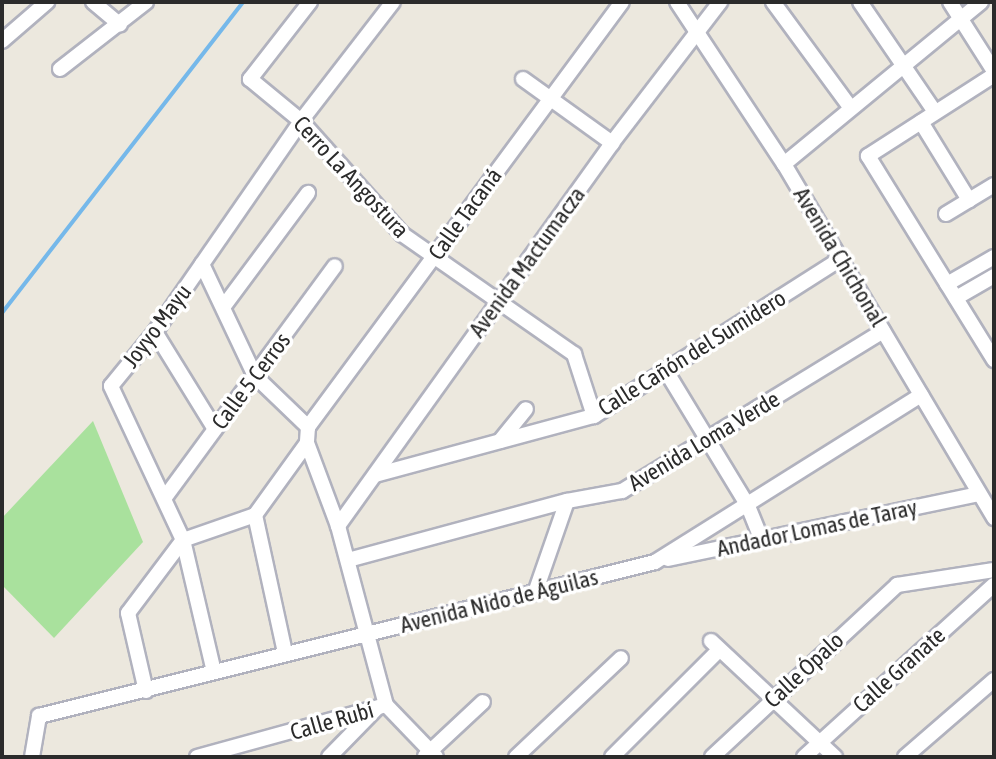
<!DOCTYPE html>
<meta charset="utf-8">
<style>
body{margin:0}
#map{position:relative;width:996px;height:759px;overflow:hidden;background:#ece8de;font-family:"Asap Condensed",sans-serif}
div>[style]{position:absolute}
.green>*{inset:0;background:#a9e19d}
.stream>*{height:3.5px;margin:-1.75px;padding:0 1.75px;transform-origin:1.75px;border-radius:1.75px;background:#75b8ea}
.roads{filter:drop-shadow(2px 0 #b1b2be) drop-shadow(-2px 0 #b1b2be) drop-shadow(0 2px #b1b2be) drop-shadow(0 -2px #b1b2be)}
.minor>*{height:14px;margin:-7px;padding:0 7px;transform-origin:7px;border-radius:7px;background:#fff}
span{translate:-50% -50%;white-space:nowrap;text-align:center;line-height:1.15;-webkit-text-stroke:7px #fff;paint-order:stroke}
.street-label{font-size:23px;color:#2b2b2b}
.frame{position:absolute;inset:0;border:4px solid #2b2b2b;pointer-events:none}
</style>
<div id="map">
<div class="green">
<div style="clip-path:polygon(93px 421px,143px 542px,54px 638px,2px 585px,2px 518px)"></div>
</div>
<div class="stream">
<div style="left:2px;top:313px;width:393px;rotate:-52.2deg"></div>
</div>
<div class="roads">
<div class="minor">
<div style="left:93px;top:2px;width:35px;rotate:40deg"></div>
<div style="left:310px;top:2px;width:98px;rotate:127.9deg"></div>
<div style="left:250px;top:79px;width:66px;rotate:39.5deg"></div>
<div style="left:301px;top:121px;width:152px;rotate:48.2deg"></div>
<div style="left:402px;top:234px;width:210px;rotate:34.9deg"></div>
<div style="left:574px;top:354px;width:65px;rotate:72.1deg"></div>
<div style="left:677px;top:2px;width:194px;rotate:56.6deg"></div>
<div style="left:784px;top:164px;width:412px;rotate:59.3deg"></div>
<div style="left:773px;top:2px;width:130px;rotate:53.7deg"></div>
<div style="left:860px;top:2px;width:133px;rotate:55.7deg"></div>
<div style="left:950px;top:2px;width:82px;rotate:57.5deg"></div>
<div style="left:2px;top:41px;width:60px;rotate:-40.9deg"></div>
<div style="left:60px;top:69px;width:109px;rotate:-37.9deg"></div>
<div style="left:994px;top:75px;width:150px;rotate:147.3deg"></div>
<div style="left:868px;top:156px;width:240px;rotate:58.3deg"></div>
<div style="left:523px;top:79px;width:110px;rotate:35.7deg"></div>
<div style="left:921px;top:122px;width:92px;rotate:58.4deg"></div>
<div style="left:784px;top:164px;width:255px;rotate:-39.4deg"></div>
<div style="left:946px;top:214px;width:56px;rotate:-31.1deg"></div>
<div style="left:202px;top:264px;width:124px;rotate:64.7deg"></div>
<div style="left:255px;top:376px;width:74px;rotate:43.9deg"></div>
<div style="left:308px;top:427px;width:16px;rotate:94deg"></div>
<div style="left:307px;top:443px;width:89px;rotate:69.5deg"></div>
<div style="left:338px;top:526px;width:185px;rotate:75deg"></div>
<div style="left:386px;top:705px;width:72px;rotate:46.1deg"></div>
<div style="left:947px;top:284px;width:54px;rotate:-29.9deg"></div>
<div style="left:956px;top:298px;width:44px;rotate:-30.1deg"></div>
<div style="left:224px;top:306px;width:141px;rotate:-53.4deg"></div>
<div style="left:155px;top:332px;width:114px;rotate:58.3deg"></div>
<div style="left:666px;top:371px;width:158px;rotate:58.7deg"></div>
<div style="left:748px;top:506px;width:37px;rotate:68deg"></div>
<div style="left:308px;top:427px;width:528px;rotate:-53.54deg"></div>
<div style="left:500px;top:441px;width:41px;rotate:-50.9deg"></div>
<div style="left:375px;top:475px;width:227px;rotate:-15.1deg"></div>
<div style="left:594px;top:416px;width:292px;rotate:-32.5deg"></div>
<div style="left:166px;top:496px;width:285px;rotate:-53.7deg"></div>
<div style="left:255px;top:515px;width:141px;rotate:77.7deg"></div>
<div style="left:338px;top:526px;width:471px;rotate:-54.4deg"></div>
<div style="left:612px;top:143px;width:178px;rotate:-52.5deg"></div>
<div style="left:668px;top:559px;width:317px;rotate:-11.8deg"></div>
<div style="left:348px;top:560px;width:227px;rotate:-15.1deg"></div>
<div style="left:567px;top:501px;width:56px;rotate:-10.3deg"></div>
<div style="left:622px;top:491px;width:306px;rotate:-31.5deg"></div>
<div style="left:535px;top:593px;width:97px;rotate:-70.8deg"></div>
<div style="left:711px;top:641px;width:170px;rotate:43.1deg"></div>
<div style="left:214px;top:672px;width:136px;rotate:-103.2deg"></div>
<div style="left:183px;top:540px;width:170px;rotate:-115.1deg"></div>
<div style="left:111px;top:386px;width:70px;rotate:-50.8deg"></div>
<div style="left:155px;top:332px;width:257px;rotate:-55.3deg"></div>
<div style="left:301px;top:121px;width:150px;rotate:-52.3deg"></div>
<div style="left:146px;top:691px;width:80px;rotate:-103deg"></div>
<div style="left:128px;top:613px;width:91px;rotate:-53deg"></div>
<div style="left:183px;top:540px;width:76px;rotate:-19.1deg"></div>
<div style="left:255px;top:515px;width:89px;rotate:-54.2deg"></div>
<div style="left:425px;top:756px;width:79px;rotate:-43deg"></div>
<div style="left:32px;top:757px;width:42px;rotate:-80.3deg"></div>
<div style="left:39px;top:716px;width:635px;rotate:-14.04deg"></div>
<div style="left:655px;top:562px;width:314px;rotate:-32.1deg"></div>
<div style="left:197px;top:757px;width:196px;rotate:-15.4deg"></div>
<div style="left:329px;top:757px;width:69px;rotate:-45.6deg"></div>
<div style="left:516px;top:757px;width:144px;rotate:-43.3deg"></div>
<div style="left:612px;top:757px;width:151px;rotate:-45deg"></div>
<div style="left:712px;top:757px;width:253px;rotate:-42.9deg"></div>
<div style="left:897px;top:585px;width:98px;rotate:-8.8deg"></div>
<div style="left:804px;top:757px;width:256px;rotate:-42.2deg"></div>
<div style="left:905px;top:757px;width:118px;rotate:-40.9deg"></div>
</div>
</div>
<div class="street-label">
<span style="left:351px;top:177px;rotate:47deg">Cerro La Angostura</span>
<span style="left:465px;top:214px;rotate:-54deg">Calle Tacaná</span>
<span style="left:840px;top:257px;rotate:59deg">Avenida Chichonal</span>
<span style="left:527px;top:262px;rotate:-54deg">Avenida Mactumacza</span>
<span style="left:157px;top:326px;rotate:-53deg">Joyyo Mayu</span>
<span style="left:692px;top:353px;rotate:-32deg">Calle Cañón del Sumidero</span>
<span style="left:251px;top:381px;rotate:-53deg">Calle 5 Cerros</span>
<span style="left:704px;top:441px;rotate:-31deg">Avenida Loma Verde</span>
<span style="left:817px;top:528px;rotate:-12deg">Andador Lomas de Taray</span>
<span style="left:499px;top:601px;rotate:-14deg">Avenida Nido de Águilas</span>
<span style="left:804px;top:670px;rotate:-43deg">Calle Ópalo</span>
<span style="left:899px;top:670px;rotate:-42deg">Calle Granate</span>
<span style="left:332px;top:721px;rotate:-16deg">Calle Rubí</span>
</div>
<div class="frame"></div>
</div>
